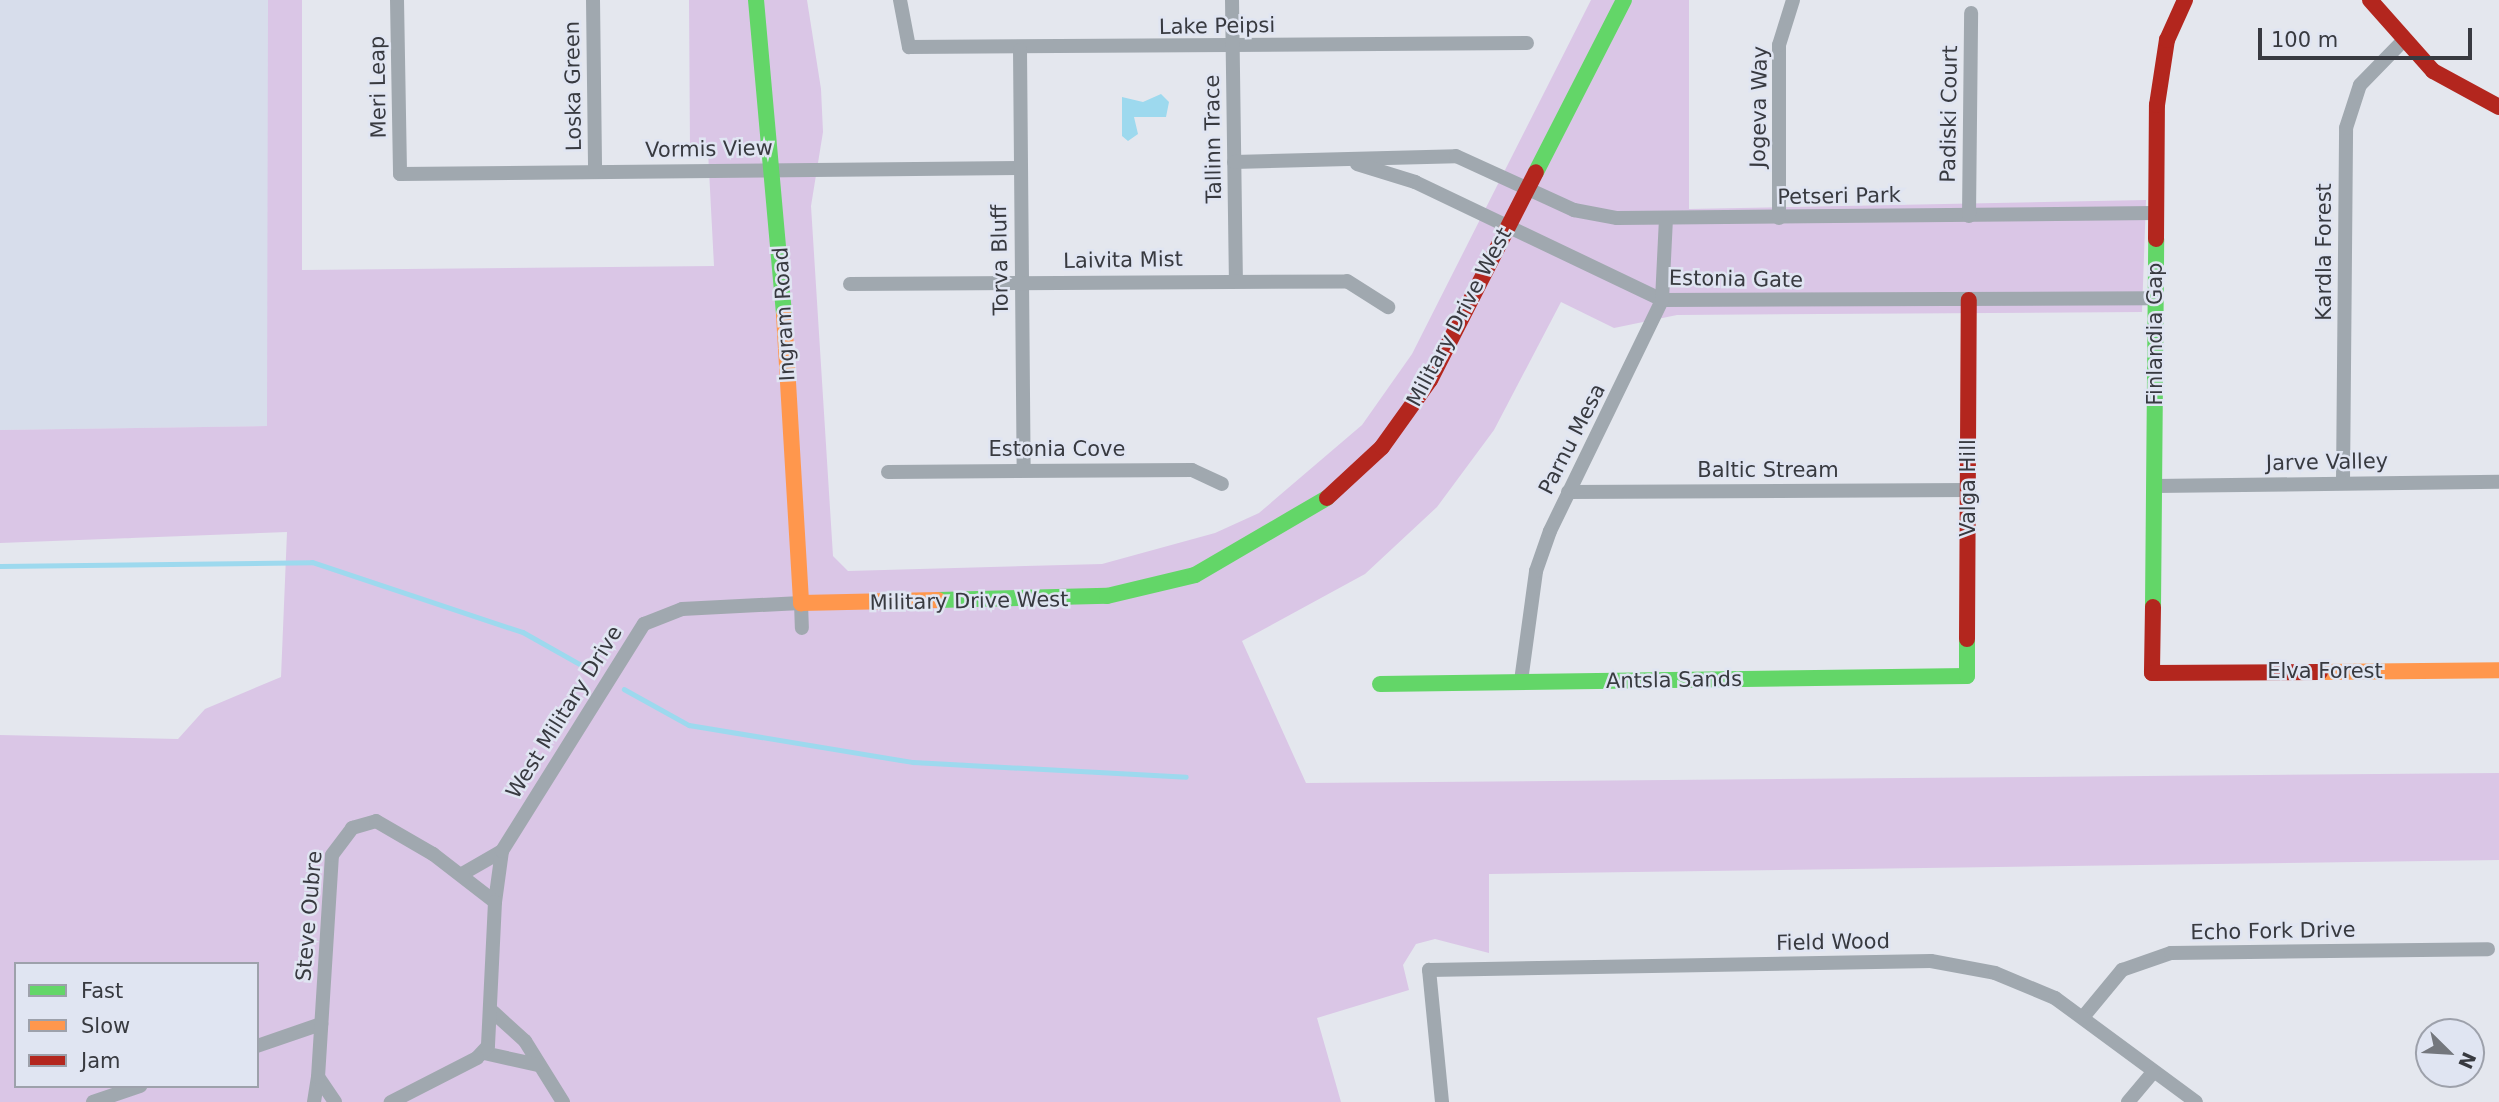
<!DOCTYPE html>
<style>
body{margin:0}
#map{position:relative;width:2499px;height:1102px;overflow:hidden;background:#e4e7ee;font-family:"DejaVu Sans",sans-serif}
div>[style]{position:absolute}
.built>*{inset:0;background:#d7ddeb}
.green>*{inset:0;background:#dac6e6}
.water>*{inset:0;background:#9dd9ee}
.stream>*{height:4.5px;margin:-2.25px;padding:0 2.25px;transform-origin:2.25px;border-radius:2.25px;background:#9dd9ee}
.street>*{height:14px;margin:-7px;padding:0 7px;transform-origin:7px;border-radius:7px;background:#a0a8af}
.fast>*{height:16px;margin:-8px;padding:0 8px;transform-origin:8px;border-radius:8px;background:#63d668}
.slow>*{height:16px;margin:-8px;padding:0 8px;transform-origin:8px;border-radius:8px;background:#ff974d}
.jam>*{height:16px;margin:-8px;padding:0 8px;transform-origin:8px;border-radius:8px;background:#b3261e}
span{translate:-50% -50%;white-space:nowrap;text-align:center;line-height:1.15;-webkit-text-stroke:5px #e0e5f2;paint-order:stroke}
.street-label{font-size:21px;color:#383a40}
.legend{position:absolute;left:14px;top:962px;width:245px;height:126px;box-sizing:border-box;background:#e0e5f2;border:2px solid #9da1ab;margin:0;padding:9px 12px;list-style:none;font-size:21px;color:#383a40}
.legend li{display:flex;align-items:center;gap:14px;height:35px}
.legend b{width:35px;border:2px solid #9da1ab}
.north{position:absolute;left:2415px;top:1018px;width:70px;height:70px;box-sizing:border-box;background:#e0e5f2;border:2px solid #9da1ab;border-radius:50%;rotate:114deg;font-size:19px;font-weight:700;line-height:28px;text-align:center;color:#383a40}
.north::after{content:'';display:block;margin:auto;width:24px;height:32px;background:#74777d;clip-path:polygon(50% 0,100% 100%,50% 72%,0 100%)}
.scale{position:absolute;left:2258px;top:28px;width:214px;height:32px;box-sizing:border-box;border:4px solid #383a40;border-top:0;padding-left:9px;font-size:21px;line-height:24px;white-space:nowrap;color:#383a40;-webkit-text-stroke:5px #e0e5f2;paint-order:stroke}
</style>
<div id="map">
<div class="built">
<div style="clip-path:polygon(0 0,268px 0,268px 426px,0 430px)"></div>
</div>
<div class="green">
<div style="clip-path:polygon(evenodd,268px 0,302px 0,302px 270px,714px 266px,708px 151px,690px 150px,689px 0,807px 0,821px 89px,823px 132px,811px 206px,833px 556px,848px 571px,1102px 564px,1215px 533px,1259px 513px,1362px 425px,1412px 354px,1591px 0,1689px 0,1689px 209px,2146px 200px,2142px 312px,1677px 315px,1614px 328px,1561px 302px,1494px 430px,1437px 507px,1365px 574px,1242px 641px,1306px 783px,2499px 773px,2499px 860px,1489px 874px,1489px 953px,1435px 939px,1416px 944px,1403px 965px,1409px 990px,1317px 1018px,1341px 1102px,0 1102px,0 735px,178px 739px,205px 709px,281px 677px,287px 532px,0 543px,0 430px,267px 426px,268px 0,16px 964px,257px 964px,257px 1086px,16px 1086px,16px 964px)"></div>
</div>
<div class="water">
<div style="clip-path:polygon(1161px 94px,1169px 102px,1166px 117px,1134px 117px,1138px 134px,1128px 141px,1122px 136px,1122px 97px,1143px 102px)"></div>
</div>
<div class="stream">
<div style="left:0;top:566px;width:312px;rotate:-0.7deg"></div>
<div style="left:312px;top:562px;width:222px;rotate:18.4deg"></div>
<div style="left:523px;top:632px;width:69px;rotate:29.5deg"></div>
<div style="left:624px;top:689px;width:74px;rotate:29deg"></div>
<div style="left:689px;top:725px;width:227px;rotate:9.4deg"></div>
<div style="left:913px;top:762px;width:273px;rotate:3.1deg"></div>
</div>
<div class="street">
<div style="left:397px;top:0;width:174px;rotate:89deg"></div>
<div style="left:400px;top:174px;width:619px;rotate:-0.56deg"></div>
<div style="left:593px;top:0;width:172px;rotate:89.3deg"></div>
<div style="left:900px;top:0;width:48px;rotate:79.2deg"></div>
<div style="left:909px;top:47px;width:618px;rotate:-0.37deg"></div>
<div style="left:1232px;top:0;width:278px;rotate:89.2deg"></div>
<div style="left:1020px;top:50px;width:419px;rotate:89.5deg"></div>
<div style="left:1234px;top:162px;width:222px;rotate:-1.5deg"></div>
<div style="left:1456px;top:156px;width:130px;rotate:24.6deg"></div>
<div style="left:1574px;top:210px;width:44px;rotate:10.5deg"></div>
<div style="left:1617px;top:218px;width:539px;rotate:-0.53deg"></div>
<div style="left:1357px;top:164px;width:61px;rotate:17.2deg"></div>
<div style="left:1415px;top:182px;width:274px;rotate:25.5deg"></div>
<div style="left:1662px;top:300px;width:493px;rotate:-0.2deg"></div>
<div style="left:1969px;top:216px;width:203px;rotate:-89.4deg"></div>
<div style="left:1779px;top:218px;width:173px;rotate:-90deg"></div>
<div style="left:1779px;top:45px;width:47px;rotate:-72.7deg"></div>
<div style="left:850px;top:284px;width:497px;rotate:-0.3deg"></div>
<div style="left:1347px;top:281px;width:49px;rotate:32.4deg"></div>
<div style="left:888px;top:472px;width:304px;rotate:-0.4deg"></div>
<div style="left:1192px;top:470px;width:33px;rotate:25deg"></div>
<div style="left:2343px;top:482px;width:354px;rotate:-89.5deg"></div>
<div style="left:2346px;top:128px;width:45px;rotate:-72deg"></div>
<div style="left:2360px;top:85px;width:62px;rotate:-45.7deg"></div>
<div style="left:2155px;top:486px;width:344px;rotate:-0.7deg"></div>
<div style="left:1568px;top:492px;width:400px;rotate:-0.3deg"></div>
<div style="left:1521px;top:681px;width:111px;rotate:-82.2deg"></div>
<div style="left:1536px;top:571px;width:42px;rotate:-70.7deg"></div>
<div style="left:1550px;top:531px;width:257px;rotate:-64.1deg"></div>
<div style="left:1662px;top:300px;width:81px;rotate:-87.2deg"></div>
<div style="left:462px;top:874px;width:46px;rotate:-29.9deg"></div>
<div style="left:495px;top:902px;width:51px;rotate:-82.2deg"></div>
<div style="left:502px;top:851px;width:268px;rotate:-58deg"></div>
<div style="left:644px;top:624px;width:41px;rotate:-21.5deg"></div>
<div style="left:682px;top:609px;width:119px;rotate:-2.9deg"></div>
<div style="left:801px;top:603px;width:25px;rotate:88deg"></div>
<div style="left:493px;top:1012px;width:43px;rotate:42.2deg"></div>
<div style="left:525px;top:1041px;width:72px;rotate:58.1deg"></div>
<div style="left:2084px;top:1016px;width:60px;rotate:-50.4deg"></div>
<div style="left:2122px;top:970px;width:52px;rotate:-19.1deg"></div>
<div style="left:2171px;top:953px;width:317px;rotate:-0.7deg"></div>
<div style="left:257px;top:1046px;width:68px;rotate:-19deg"></div>
<div style="left:484px;top:1053px;width:55px;rotate:12.5deg"></div>
<div style="left:93px;top:1102px;width:50px;rotate:-18.8deg"></div>
<div style="left:314px;top:1102px;width:25px;rotate:-81deg"></div>
<div style="left:335px;top:1102px;width:30px;rotate:-124deg"></div>
<div style="left:318px;top:1077px;width:222px;rotate:-86.4deg"></div>
<div style="left:332px;top:855px;width:34px;rotate:-53deg"></div>
<div style="left:352px;top:828px;width:25px;rotate:-16deg"></div>
<div style="left:376px;top:821px;width:66px;rotate:30.1deg"></div>
<div style="left:433px;top:854px;width:78px;rotate:37.7deg"></div>
<div style="left:495px;top:902px;width:144px;rotate:92.8deg"></div>
<div style="left:488px;top:1046px;width:16px;rotate:133deg"></div>
<div style="left:477px;top:1058px;width:97px;rotate:152.9deg"></div>
<div style="left:1442px;top:1102px;width:133px;rotate:-95.6deg"></div>
<div style="left:1429px;top:970px;width:502px;rotate:-1.03deg"></div>
<div style="left:1931px;top:961px;width:65px;rotate:10.6deg"></div>
<div style="left:1995px;top:973px;width:65px;rotate:22.6deg"></div>
<div style="left:2055px;top:998px;width:175px;rotate:36.4deg"></div>
<div style="left:2128px;top:1102px;width:38px;rotate:-50deg"></div>
</div>
<div class="fast">
<div style="left:756px;top:0;width:316px;rotate:84.9deg"></div>
<div style="left:1536px;top:172px;width:193px;rotate:-62.9deg"></div>
<div style="left:938px;top:600px;width:169px;rotate:-1.4deg"></div>
<div style="left:1107px;top:596px;width:90px;rotate:-13.4deg"></div>
<div style="left:1195px;top:575px;width:153px;rotate:-30.3deg"></div>
<div style="left:2153px;top:607px;width:368px;rotate:-89.5deg"></div>
<div style="left:1380px;top:684px;width:587px;rotate:-0.78deg"></div>
<div style="left:1967px;top:676px;width:37px;rotate:-90deg"></div>
</div>
<div class="slow">
<div style="left:784px;top:315px;width:289px;rotate:86.6deg"></div>
<div style="left:801px;top:603px;width:137px;rotate:-1.3deg"></div>
<div style="left:2320px;top:672px;width:179px;rotate:-0.6deg"></div>
</div>
<div class="jam">
<div style="left:2370px;top:0;width:95px;rotate:48.4deg"></div>
<div style="left:2433px;top:71px;width:75px;rotate:28.6deg"></div>
<div style="left:2156px;top:239px;width:134px;rotate:-89.6deg"></div>
<div style="left:2157px;top:105px;width:66px;rotate:-81.3deg"></div>
<div style="left:2167px;top:40px;width:44px;rotate:-65.8deg"></div>
<div style="left:1327px;top:498px;width:75px;rotate:-42.8deg"></div>
<div style="left:1382px;top:447px;width:82px;rotate:-54.4deg"></div>
<div style="left:1430px;top:380px;width:233px;rotate:-63deg"></div>
<div style="left:2153px;top:607px;width:66px;rotate:90.9deg"></div>
<div style="left:2152px;top:673px;width:168px;rotate:-0.3deg"></div>
<div style="left:1967px;top:639px;width:339px;rotate:-89.7deg"></div>
</div>
<div class="street-label">
<span style="left:1217px;top:26px;rotate:-1deg">Lake Peipsi</span>
<span style="left:573px;top:86px;rotate:-91deg">Loska Green</span>
<span style="left:378px;top:87px;rotate:-91deg">Meri Leap</span>
<span style="left:1759px;top:107px;rotate:-89deg">Jogeva Way</span>
<span style="left:1949px;top:114px;rotate:-89deg">Padiski Court</span>
<span style="left:1213px;top:139px;rotate:-91deg">Tallinn Trace</span>
<span style="left:709px;top:149px;rotate:-1deg">Vormis View</span>
<span style="left:1839px;top:196px;rotate:-1deg">Petseri Park</span>
<span style="left:2324px;top:252px;rotate:-90deg">Kardla Forest</span>
<span style="left:1000px;top:260px;rotate:-91deg">Torva Bluff</span>
<span style="left:1123px;top:260px;rotate:-1deg">Laivita Mist</span>
<span style="left:1736px;top:279px;rotate:1deg">Estonia Gate</span>
<span style="left:784px;top:314px;rotate:-93deg">Ingram Road</span>
<span style="left:1459px;top:317px;rotate:-62deg">Military Drive West</span>
<span style="left:2155px;top:334px;rotate:-90deg">Finlandia Gap</span>
<span style="left:1572px;top:439px;rotate:-63deg">Parnu Mesa</span>
<span style="left:1057px;top:449px">Estonia Cove</span>
<span style="left:2327px;top:462px;rotate:-1deg">Jarve Valley</span>
<span style="left:1768px;top:470px">Baltic Stream</span>
<span style="left:1968px;top:488px;rotate:-90deg">Valga Hill</span>
<span style="left:969px;top:601px;rotate:-1deg">Military Drive West</span>
<span style="left:2325px;top:671px">Elva Forest</span>
<span style="left:1674px;top:680px;rotate:-1deg">Antsla Sands</span>
<span style="left:564px;top:712px;rotate:-58deg">West Military Drive</span>
<span style="left:309px;top:916px;rotate:-85deg">Steve Oubre</span>
<span style="left:2273px;top:931px;rotate:-1deg">Echo Fork Drive</span>
<span style="left:1833px;top:942px;rotate:-1deg">Field Wood</span>
</div>
<ul class="legend">
<li><b style="height:9px;background:#63d668"></b>Fast</li>
<li><b style="height:9px;background:#ff974d"></b>Slow</li>
<li><b style="height:9px;background:#b3261e"></b>Jam</li>
</ul>
<div class="north">N</div>
<div class="scale">100 m</div>
</div>
